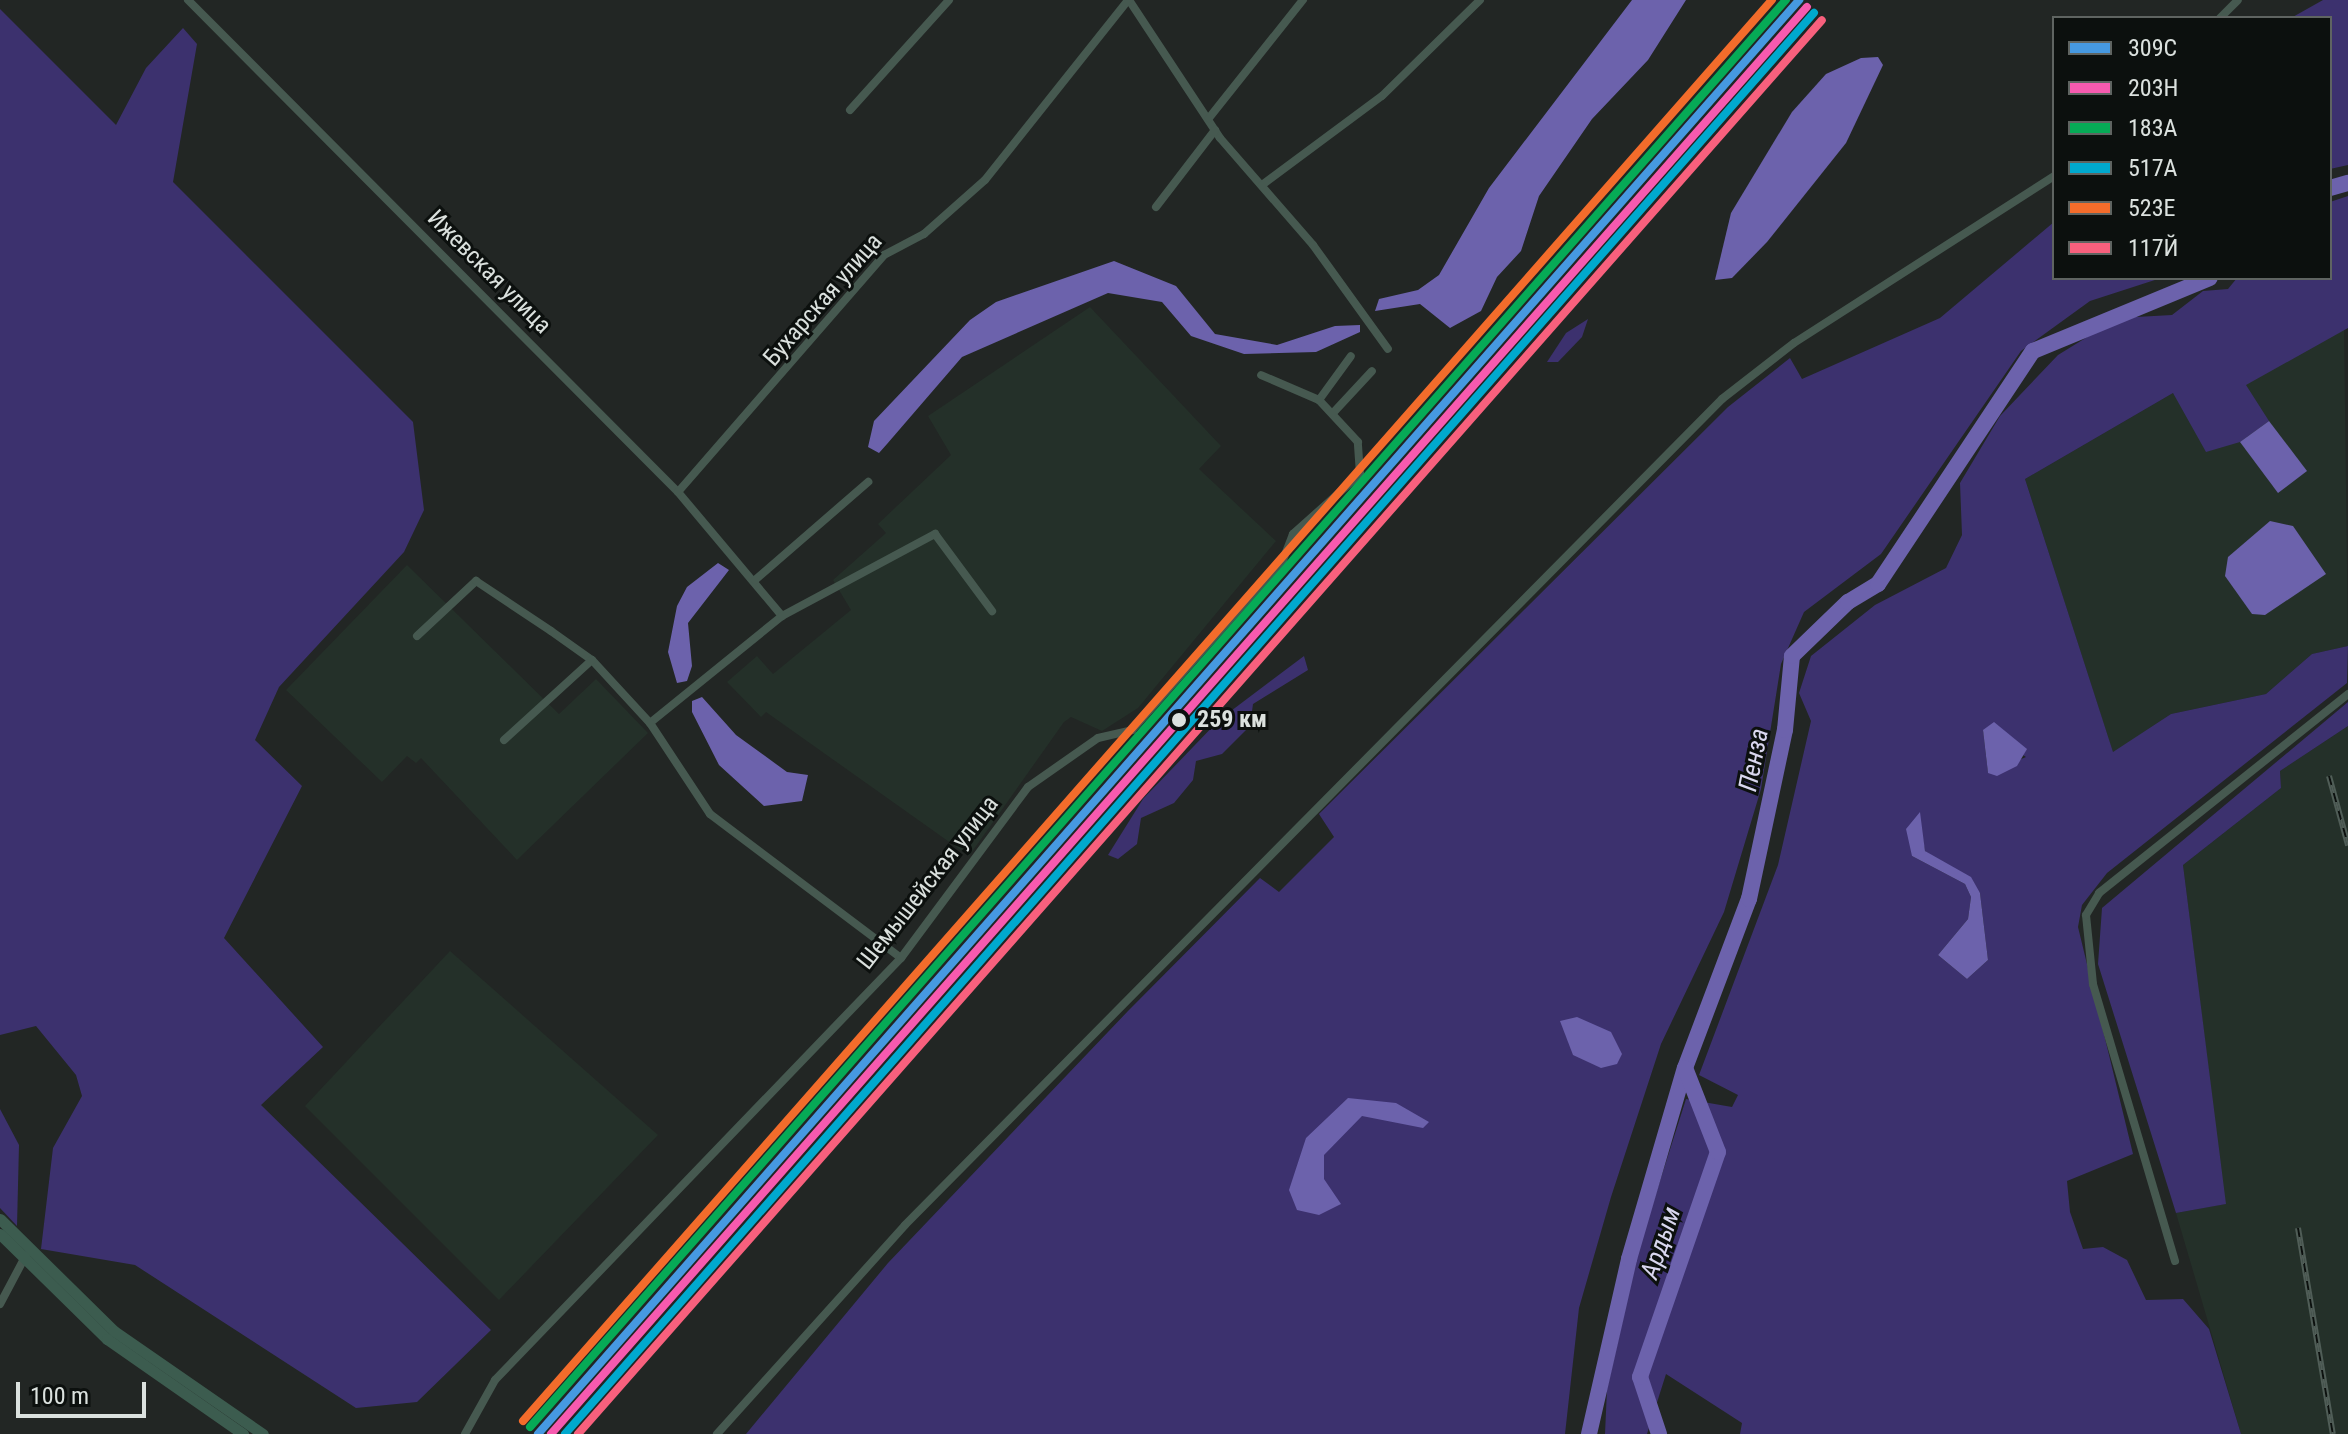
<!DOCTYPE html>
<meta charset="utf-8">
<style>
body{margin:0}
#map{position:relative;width:2348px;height:1434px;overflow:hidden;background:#222624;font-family:"Roboto Condensed",sans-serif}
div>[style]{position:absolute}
.built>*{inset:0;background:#243029}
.green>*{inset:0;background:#3c316e}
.water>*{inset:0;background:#6c62ac}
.river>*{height:16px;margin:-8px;padding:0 8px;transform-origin:8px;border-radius:8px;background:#6c62ac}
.minor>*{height:8px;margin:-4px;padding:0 4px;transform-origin:4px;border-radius:4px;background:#465950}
.major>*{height:11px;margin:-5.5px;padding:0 5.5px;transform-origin:5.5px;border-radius:5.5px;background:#3c5c4f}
.rail>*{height:6px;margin-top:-3px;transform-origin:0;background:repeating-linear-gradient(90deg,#0c100e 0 9px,#505d57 0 18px);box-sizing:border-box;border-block:2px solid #505d57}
.rail-1>*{height:8px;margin:-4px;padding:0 4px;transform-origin:4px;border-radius:4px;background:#4699e1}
.rail-2>*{height:8px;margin:-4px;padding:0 4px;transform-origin:4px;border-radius:4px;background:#f75aaf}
.rail-3>*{height:8px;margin:-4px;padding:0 4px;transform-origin:4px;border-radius:4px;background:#06aa56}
.rail-4>*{height:8px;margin:-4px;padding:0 4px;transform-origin:4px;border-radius:4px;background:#00a9ce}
.rail-5>*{height:8px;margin:-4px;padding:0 4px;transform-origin:4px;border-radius:4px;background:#f36c2b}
.rail-6>*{height:8px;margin:-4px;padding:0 4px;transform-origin:4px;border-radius:4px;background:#f8607d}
.dots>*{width:22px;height:22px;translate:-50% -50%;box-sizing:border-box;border:4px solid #0c100e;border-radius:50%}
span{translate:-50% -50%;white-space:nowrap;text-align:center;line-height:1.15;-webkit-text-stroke:6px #0c100e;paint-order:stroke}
.street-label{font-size:24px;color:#dbe1de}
.stop-label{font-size:24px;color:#dbe1de;font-weight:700}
.left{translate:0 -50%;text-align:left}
.water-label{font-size:26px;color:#d9d7ee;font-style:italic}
.legend{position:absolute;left:2052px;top:16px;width:280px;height:264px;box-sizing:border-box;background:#0c100e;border:2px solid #5f6461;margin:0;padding:10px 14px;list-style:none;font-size:24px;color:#dbe1de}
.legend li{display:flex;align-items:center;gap:16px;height:40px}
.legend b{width:40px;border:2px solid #5f6461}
.scale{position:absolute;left:16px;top:1382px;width:130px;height:36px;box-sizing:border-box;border:4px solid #dbe1de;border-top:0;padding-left:10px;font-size:24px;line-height:28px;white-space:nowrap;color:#dbe1de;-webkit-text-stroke:6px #0c100e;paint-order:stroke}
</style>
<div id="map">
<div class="built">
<div style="clip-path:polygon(1090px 307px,1221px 446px,1199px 469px,1276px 541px,1138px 708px,1102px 731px,1071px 717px,1064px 722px,969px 856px,766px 712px,761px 717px,727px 682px,757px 656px,773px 674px,851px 610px,833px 580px,886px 533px,878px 524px,951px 455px,928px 416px)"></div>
<div style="clip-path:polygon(2344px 327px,2348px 646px,2312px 654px,2266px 694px,2171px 714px,2113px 753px,2025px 479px,2173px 393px,2189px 415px)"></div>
<div style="clip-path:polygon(407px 565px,559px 714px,596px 679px,648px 733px,517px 860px,421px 758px,416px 763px,407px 756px,382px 782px,286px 690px)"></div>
<div style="clip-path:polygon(2348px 726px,2348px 1434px,2241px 1434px,2176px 1213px,2225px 1204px,2183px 865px,2281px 788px,2280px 771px)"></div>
<div style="clip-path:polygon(450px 951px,658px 1135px,499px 1300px,305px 1106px)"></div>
</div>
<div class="green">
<div style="clip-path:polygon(2323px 0,2348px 0,2348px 165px,2330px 169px,2330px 18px,2291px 18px)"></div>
<div style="clip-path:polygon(0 9px,116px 125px,146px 68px,183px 28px,197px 44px,173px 182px,413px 422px,424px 510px,404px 552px,279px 687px,255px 740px,302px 786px,224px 938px,323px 1047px,261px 1105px,491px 1330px,417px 1402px,356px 1408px,135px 1265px,41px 1249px,53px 1148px,82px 1096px,76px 1075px,36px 1026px,0 1035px)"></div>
<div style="clip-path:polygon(evenodd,2348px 196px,2348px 328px,2246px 385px,2269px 421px,2240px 442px,2206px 452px,2173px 393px,2025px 479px,2113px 752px,2171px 714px,2266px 694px,2312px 654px,2348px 646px,2347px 683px,2107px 873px,2082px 905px,2078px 927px,2133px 1154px,2067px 1181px,2070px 1212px,2083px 1249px,2103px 1247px,2127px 1260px,2146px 1300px,2183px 1299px,2209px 1329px,2241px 1434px,1740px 1434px,1742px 1423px,1666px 1374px,1647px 1434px,1605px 1434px,1607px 1389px,1640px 1244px,1686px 1099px,1732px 1107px,1738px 1095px,1699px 1075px,1778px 865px,1811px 721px,1799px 693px,1811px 656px,1875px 605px,1946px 568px,1962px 535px,1960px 483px,2000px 416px,2058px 355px,2118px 318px,2172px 315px,2203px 291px,2228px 289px,2237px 278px,2330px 278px,2330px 202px,2348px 196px,1983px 730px,2026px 757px,1988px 773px,1983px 730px,2348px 196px,1920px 823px,1925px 851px,1980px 893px,1988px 960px,1967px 979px,1938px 955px,1968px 919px,1971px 897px,1965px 884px,1912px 856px,1920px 823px)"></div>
<div style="clip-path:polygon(2054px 222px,2054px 278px,2161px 278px,2090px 301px,2021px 351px,1881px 554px,1804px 612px,1781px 664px,1761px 789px,1724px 912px,1661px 1044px,1611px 1197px,1579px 1308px,1565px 1434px,746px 1434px,888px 1263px,1128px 1011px,1260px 878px,1279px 892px,1334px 837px,1319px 814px,1728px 407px,1790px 358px,1802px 379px,1940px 318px)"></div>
<div style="clip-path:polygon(1588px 319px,1582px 337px,1558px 362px,1547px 362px,1566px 333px)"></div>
<div style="clip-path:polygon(1304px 656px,1308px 670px,1253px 704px,1250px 726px,1222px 754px,1196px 761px,1193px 780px,1174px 803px,1141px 818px,1137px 844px,1118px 859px,1108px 855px,1143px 799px,1219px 720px)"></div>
<div style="clip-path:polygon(2348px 702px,2348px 726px,2280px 771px,2281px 788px,2183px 865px,2226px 1204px,2176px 1213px,2098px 964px,2102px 908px)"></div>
<div style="clip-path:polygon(0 1109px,19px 1145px,17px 1226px,0 1208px)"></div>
</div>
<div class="water">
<div style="clip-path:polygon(1632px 0,1686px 0,1648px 60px,1592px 119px,1539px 196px,1521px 251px,1497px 277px,1481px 311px,1450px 328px,1420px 304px,1375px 311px,1379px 299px,1418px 290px,1439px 275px,1489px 188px)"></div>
<div style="clip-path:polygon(1861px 58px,1878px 57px,1883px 65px,1846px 143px,1767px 242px,1732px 278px,1715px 280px,1731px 213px,1792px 112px,1826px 74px)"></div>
<div style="clip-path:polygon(1114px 261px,1176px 286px,1215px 334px,1277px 345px,1335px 326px,1360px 325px,1360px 332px,1316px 352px,1244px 354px,1191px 336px,1162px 302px,1108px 293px,962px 357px,887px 444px,879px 453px,868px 447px,874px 421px,970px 320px,996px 302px)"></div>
<div style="clip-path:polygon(2269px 421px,2307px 471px,2278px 493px,2240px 442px)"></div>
<div style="clip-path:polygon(2270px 521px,2293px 526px,2326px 574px,2265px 615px,2252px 614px,2225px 576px,2228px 557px)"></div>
<div style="clip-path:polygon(718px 563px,729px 570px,688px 623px,692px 666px,687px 681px,677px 683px,668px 652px,677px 606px,687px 587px)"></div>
<div style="clip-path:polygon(702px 697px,736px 735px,787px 772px,808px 775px,802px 801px,764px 806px,719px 765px,692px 712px,692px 701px)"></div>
<div style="clip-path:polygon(1994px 722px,2027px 749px,2017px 766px,1997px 776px,1988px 773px,1983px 730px)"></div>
<div style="clip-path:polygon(1920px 812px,1925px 851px,1971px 877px,1980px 893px,1988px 960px,1967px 979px,1938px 955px,1968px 919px,1971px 897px,1965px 884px,1912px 856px,1906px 829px)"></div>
<div style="clip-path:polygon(1577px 1017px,1611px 1032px,1622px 1054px,1617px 1064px,1601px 1068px,1573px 1055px,1560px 1021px)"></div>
<div style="clip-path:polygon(1348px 1098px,1396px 1103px,1429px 1122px,1423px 1128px,1362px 1116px,1324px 1155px,1324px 1179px,1341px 1204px,1319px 1215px,1297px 1210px,1289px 1190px,1306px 1138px)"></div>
</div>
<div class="river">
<div style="left:2330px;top:188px;width:19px;rotate:-16deg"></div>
<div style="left:1589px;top:1434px;width:180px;rotate:-77.1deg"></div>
<div style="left:1629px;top:1259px;width:199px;rotate:-73.7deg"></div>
<div style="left:1685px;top:1068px;width:181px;rotate:-69.3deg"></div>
<div style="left:1749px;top:899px;width:173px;rotate:-78deg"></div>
<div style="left:1785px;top:730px;width:74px;rotate:-84.6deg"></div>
<div style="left:1792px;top:656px;width:78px;rotate:-44deg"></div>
<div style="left:1848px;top:602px;width:35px;rotate:-31deg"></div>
<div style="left:1878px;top:584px;width:280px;rotate:-56.4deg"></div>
<div style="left:2033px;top:351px;width:191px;rotate:-22.4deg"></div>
<div style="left:1659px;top:1434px;width:60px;rotate:-108.4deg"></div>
<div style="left:1640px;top:1377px;width:238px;rotate:-70.9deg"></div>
<div style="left:1718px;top:1152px;width:90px;rotate:-111.4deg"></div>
</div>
<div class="minor">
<div style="left:188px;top:0;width:694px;rotate:45.12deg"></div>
<div style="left:678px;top:492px;width:162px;rotate:50deg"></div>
<div style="left:782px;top:616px;width:170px;rotate:141deg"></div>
<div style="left:1129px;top:0;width:165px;rotate:56.6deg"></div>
<div style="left:1220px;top:138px;width:142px;rotate:49deg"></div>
<div style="left:1313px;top:245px;width:128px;rotate:54.2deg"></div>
<div style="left:2220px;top:18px;width:25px;rotate:-45deg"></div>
<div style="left:850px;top:110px;width:148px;rotate:-48deg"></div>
<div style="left:1209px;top:118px;width:151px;rotate:-51.5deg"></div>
<div style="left:1262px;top:185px;width:149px;rotate:-36.6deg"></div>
<div style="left:1382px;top:96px;width:137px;rotate:-44.4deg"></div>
<div style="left:1156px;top:207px;width:97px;rotate:-52.5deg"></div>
<div style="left:1319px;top:400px;width:54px;rotate:-54deg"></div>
<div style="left:1333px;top:413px;width:57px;rotate:-47.1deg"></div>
<div style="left:678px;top:492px;width:314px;rotate:-49deg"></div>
<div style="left:884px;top:255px;width:45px;rotate:-27.7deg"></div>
<div style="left:924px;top:234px;width:81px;rotate:-41.5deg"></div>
<div style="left:985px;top:180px;width:230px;rotate:-51.5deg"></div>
<div style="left:755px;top:580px;width:150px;rotate:-40.9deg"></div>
<div style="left:782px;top:616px;width:174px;rotate:-28.2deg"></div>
<div style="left:935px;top:534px;width:96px;rotate:53.5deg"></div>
<div style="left:417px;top:636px;width:81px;rotate:-43deg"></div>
<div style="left:476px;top:581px;width:90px;rotate:33.7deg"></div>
<div style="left:551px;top:631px;width:50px;rotate:35.3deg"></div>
<div style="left:592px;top:660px;width:86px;rotate:47.4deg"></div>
<div style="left:650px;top:723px;width:109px;rotate:56.6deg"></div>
<div style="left:710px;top:814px;width:239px;rotate:37deg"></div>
<div style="left:504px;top:740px;width:119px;rotate:-42.3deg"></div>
<div style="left:2175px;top:1261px;width:289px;rotate:-106.5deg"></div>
<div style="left:2093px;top:984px;width:69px;rotate:-95.8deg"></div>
<div style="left:2086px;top:915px;width:26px;rotate:-59deg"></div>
<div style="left:2099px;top:893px;width:319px;rotate:-38.6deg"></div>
<div style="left:0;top:1304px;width:55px;rotate:-62deg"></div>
<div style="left:465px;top:1434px;width:62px;rotate:-60.9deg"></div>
<div style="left:495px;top:1380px;width:586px;rotate:-46.11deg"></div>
<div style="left:901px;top:958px;width:213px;rotate:-53.4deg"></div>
<div style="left:1028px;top:787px;width:85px;rotate:-35deg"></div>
<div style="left:1098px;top:738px;width:35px;rotate:-13deg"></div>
<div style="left:1132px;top:730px;width:227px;rotate:-48.4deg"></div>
<div style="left:1283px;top:560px;width:28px;rotate:-69deg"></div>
<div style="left:1293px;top:534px;width:90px;rotate:-41.8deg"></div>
<div style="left:1360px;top:474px;width:32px;rotate:-94deg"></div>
<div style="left:1358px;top:442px;width:57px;rotate:-132.9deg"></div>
<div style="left:1319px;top:400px;width:63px;rotate:-156.7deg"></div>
<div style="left:717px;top:1434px;width:281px;rotate:-48deg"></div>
<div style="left:905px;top:1225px;width:1162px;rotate:-45.31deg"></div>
<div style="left:1722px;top:399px;width:91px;rotate:-37.9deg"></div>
<div style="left:1794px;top:343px;width:309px;rotate:-32.7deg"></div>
</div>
<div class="major">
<div style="left:0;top:1219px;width:160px;rotate:44.5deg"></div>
<div style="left:114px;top:1331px;width:181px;rotate:34.7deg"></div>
<div style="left:0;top:1234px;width:150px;rotate:44.5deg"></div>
<div style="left:107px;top:1339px;width:166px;rotate:34.9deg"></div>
</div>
<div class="rail">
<div style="left:2329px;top:776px;width:72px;rotate:74.6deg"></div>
<div style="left:2298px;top:1228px;width:209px;rotate:80.4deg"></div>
</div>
<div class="rail-1">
<div style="left:538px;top:1434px;width:1910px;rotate:-48.67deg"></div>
</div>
<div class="rail-2">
<div style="left:551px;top:1434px;width:1901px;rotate:-48.65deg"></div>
</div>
<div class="rail-3">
<div style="left:530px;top:1427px;width:1901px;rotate:-48.65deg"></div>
</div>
<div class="rail-4">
<div style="left:565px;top:1434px;width:1892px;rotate:-48.69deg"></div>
</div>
<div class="rail-5">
<div style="left:523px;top:1421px;width:1892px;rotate:-48.69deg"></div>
</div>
<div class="rail-6">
<div style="left:578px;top:1434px;width:1883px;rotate:-48.66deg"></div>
</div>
<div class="dots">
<div style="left:1179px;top:720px;background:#dbe1de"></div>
</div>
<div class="street-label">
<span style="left:489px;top:272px;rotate:45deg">Ижевская улица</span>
<span style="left:823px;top:300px;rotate:-49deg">Бухарская улица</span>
<span style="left:928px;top:883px;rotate:-52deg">Шемышейская улица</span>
</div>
<div class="stop-label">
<span class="left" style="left:1197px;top:720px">259 км</span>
</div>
<div class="water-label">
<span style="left:1754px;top:760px;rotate:-79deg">Пенза</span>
<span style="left:1661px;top:1243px;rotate:-71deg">Ардым</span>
</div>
<ul class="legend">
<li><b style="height:10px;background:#4699e1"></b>309С</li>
<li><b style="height:10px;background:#f75aaf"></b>203Н</li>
<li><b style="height:10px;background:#06aa56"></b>183А</li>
<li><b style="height:10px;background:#00a9ce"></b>517А</li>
<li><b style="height:10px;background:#f36c2b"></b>523Е</li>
<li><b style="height:10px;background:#f8607d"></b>117Й</li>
</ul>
<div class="scale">100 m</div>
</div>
